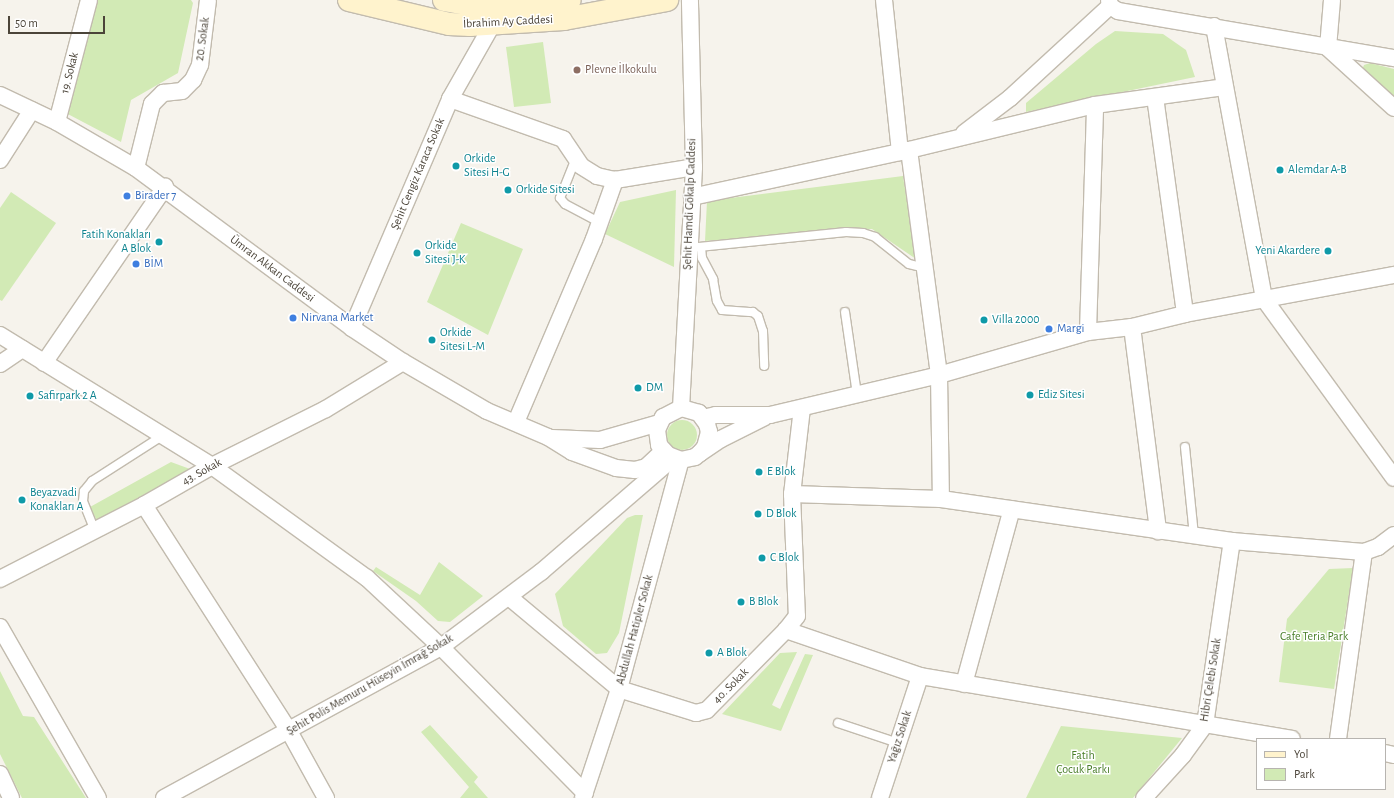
<!DOCTYPE html>
<meta charset="utf-8">
<style>
body{margin:0}
#map{position:relative;width:1394px;height:798px;overflow:hidden;background:#f6f3ec;font-family:"Alegreya Sans",sans-serif}
div>[style]{position:absolute}
.green>*{inset:0;background:#d2eab5}
.round{border-radius:50%}
.roads{filter:drop-shadow(1px 0 #c2bbae) drop-shadow(-1px 0 #c2bbae) drop-shadow(0 1px #c2bbae) drop-shadow(0 -1px #c2bbae)}
.service>*{height:8px;margin:-4px;padding:0 4px;transform-origin:4px;border-radius:4px;background:#fff}
.minor>*{height:16px;margin:-8px;padding:0 8px;transform-origin:8px;border-radius:8px;background:#fff}
.secondary>*{height:22px;margin:-11px;padding:0 11px;transform-origin:11px;border-radius:11px;background:#fff3cd}
.dots>*{width:11px;height:11px;translate:-50% -50%;box-sizing:border-box;border:2px solid #fff;border-radius:50%}
span{translate:-50% -50%;white-space:nowrap;text-align:center;line-height:1.15;-webkit-text-stroke:3px #fff;paint-order:stroke}
.street-label{font-size:12px;color:#4b4439}
.education-label{font-size:12px;color:#785e54}
.left{translate:0 -50%;text-align:left}
.culture-label{font-size:12px;color:#0d838f}
.right{translate:-100% -50%;text-align:right}
.shop-label{font-size:12px;color:#366cbe}
.park-label{font-size:12px;color:#4a7f2a}
.legend{position:absolute;left:1256px;top:738px;width:130px;height:52px;box-sizing:border-box;background:#fff;border:1px solid #b7b4b0;margin:0;padding:5px 7px;list-style:none;font-size:12px;color:#4b4439}
.legend li{display:flex;align-items:center;gap:8px;height:20px}
.legend b{width:20px;border:1px solid #b7b4b0}
.scale{position:absolute;left:8px;top:16px;width:97px;height:18px;box-sizing:border-box;border:2px solid #4b4439;border-top:0;padding-left:5px;font-size:12px;line-height:14px;white-space:nowrap;color:#4b4439;-webkit-text-stroke:3px #fff;paint-order:stroke}
</style>
<div id="map">
<div class="green">
<div style="clip-path:polygon(92px 0,191px 0,193px 3px,178px 73px,131px 100px,121px 142px,64px 112px)"></div>
<div style="clip-path:polygon(1115px 31px,1163px 34px,1186px 50px,1195px 77px,1026px 112px,1026px 103px,1096px 44px)"></div>
<div style="clip-path:polygon(543px 42px,551px 103px,514px 107px,506px 47px)"></div>
<div style="clip-path:polygon(1370px 63px,1394px 69px,1394px 98px,1362px 70px,1364px 65px)"></div>
<div style="clip-path:polygon(903px 176px,916px 259px,872px 229px,705px 241px,707px 201px)"></div>
<div style="clip-path:polygon(676px 190px,674px 267px,605px 234px,620px 202px)"></div>
<div style="clip-path:polygon(11px 192px,56px 223px,2px 301px,0 300px,0 208px)"></div>
<div style="clip-path:polygon(461px 223px,523px 249px,488px 335px,427px 302px)"></div>
<div class="round" style="left:667px;top:420px;width:30px;height:30px"></div>
<div style="clip-path:polygon(171px 462px,190px 469px,97px 521px,90px 507px)"></div>
<div style="clip-path:polygon(635px 515px,643px 515px,619px 633px,607px 653px,596px 654px,563px 626px,555px 594px,627px 518px)"></div>
<div style="clip-path:polygon(439px 562px,483px 596px,450px 622px,438px 621px,416px 601px,373px 571px,376px 567px,420px 595px)"></div>
<div style="clip-path:polygon(1353px 568px,1334px 689px,1279px 682px,1287px 619px,1329px 569px)"></div>
<div style="clip-path:polygon(797px 652px,772px 705px,780px 709px,805px 654px,813px 655px,781px 731px,722px 714px,780px 653px)"></div>
<div style="clip-path:polygon(0 671px,23px 716px,34px 717px,86px 798px,22px 798px,0 754px)"></div>
<div style="clip-path:polygon(430px 725px,478px 777px,474px 782px,488px 798px,460px 798px,469px 787px,421px 732px)"></div>
<div style="clip-path:polygon(1061px 726px,1182px 738px,1133px 798px,1026px 798px)"></div>
</div>
<div class="roads">
<div class="service">
<div style="left:576px;top:158px;width:43px;rotate:111.8deg"></div>
<div style="left:560px;top:198px;width:8px;rotate:50deg"></div>
<div style="left:565px;top:204px;width:40px;rotate:28deg"></div>
<div style="left:701px;top:247px;width:11px;rotate:85deg"></div>
<div style="left:702px;top:258px;width:24px;rotate:62deg"></div>
<div style="left:713px;top:279px;width:22px;rotate:80deg"></div>
<div style="left:717px;top:301px;width:10px;rotate:61deg"></div>
<div style="left:722px;top:310px;width:31px;rotate:4deg"></div>
<div style="left:753px;top:312px;width:6px;rotate:39deg"></div>
<div style="left:758px;top:316px;width:16px;rotate:72deg"></div>
<div style="left:763px;top:331px;width:35px;rotate:88deg"></div>
<div style="left:689px;top:248px;width:158px;rotate:-5.8deg"></div>
<div style="left:846px;top:232px;width:17px;rotate:3deg"></div>
<div style="left:863px;top:233px;width:13px;rotate:18deg"></div>
<div style="left:875px;top:237px;width:43px;rotate:38.5deg"></div>
<div style="left:909px;top:264px;width:16px;rotate:14deg"></div>
<div style="left:845px;top:312px;width:83px;rotate:81.7deg"></div>
<div style="left:1185px;top:447px;width:89px;rotate:84.2deg"></div>
<div style="left:95px;top:531px;width:32px;rotate:-112deg"></div>
<div style="left:83px;top:501px;width:10px;rotate:-84deg"></div>
<div style="left:84px;top:491px;width:13px;rotate:-51deg"></div>
<div style="left:92px;top:481px;width:83px;rotate:-32.7deg"></div>
<div style="left:838px;top:723px;width:63px;rotate:18.4deg"></div>
</div>
<div class="minor">
<div style="left:884px;top:0;width:153px;rotate:84deg"></div>
<div style="left:1109px;top:0;width:6px;rotate:81deg"></div>
<div style="left:1110px;top:6px;width:9px;rotate:32deg"></div>
<div style="left:1118px;top:11px;width:280px;rotate:9.7deg"></div>
<div style="left:1332px;top:0;width:48px;rotate:94.8deg"></div>
<div style="left:1328px;top:48px;width:89px;rotate:42.3deg"></div>
<div style="left:1214px;top:26px;width:278px;rotate:79.6deg"></div>
<div style="left:1264px;top:299px;width:221px;rotate:54deg"></div>
<div style="left:0;top:95px;width:63px;rotate:25.3deg"></div>
<div style="left:57px;top:122px;width:91px;rotate:30.2deg"></div>
<div style="left:136px;top:168px;width:269px;rotate:36.5deg"></div>
<div style="left:352px;top:328px;width:61px;rotate:33.7deg"></div>
<div style="left:403px;top:362px;width:97px;rotate:30.3deg"></div>
<div style="left:487px;top:411px;width:66px;rotate:23.1deg"></div>
<div style="left:548px;top:437px;width:28px;rotate:32deg"></div>
<div style="left:572px;top:452px;width:47px;rotate:20deg"></div>
<div style="left:616px;top:468px;width:19px;rotate:6deg"></div>
<div style="left:635px;top:470px;width:11px;rotate:-15deg"></div>
<div style="left:646px;top:467px;width:23px;rotate:-43deg"></div>
<div style="left:1155px;top:97px;width:219px;rotate:82.1deg"></div>
<div style="left:450px;top:99px;width:120px;rotate:19.5deg"></div>
<div style="left:563px;top:139px;width:32px;rotate:56deg"></div>
<div style="left:581px;top:166px;width:19px;rotate:32deg"></div>
<div style="left:597px;top:176px;width:18px;rotate:13deg"></div>
<div style="left:615px;top:180px;width:80px;rotate:-9.3deg"></div>
<div style="left:57px;top:122px;width:126px;rotate:-75.3deg"></div>
<div style="left:964px;top:133px;width:58px;rotate:-37.3deg"></div>
<div style="left:1010px;top:98px;width:136px;rotate:-42.6deg"></div>
<div style="left:909px;top:150px;width:227px;rotate:82.4deg"></div>
<div style="left:939px;top:375px;width:124px;rotate:89.1deg"></div>
<div style="left:0;top:160px;width:59px;rotate:-57.4deg"></div>
<div style="left:136px;top:168px;width:66px;rotate:-76deg"></div>
<div style="left:152px;top:104px;width:16px;rotate:-45deg"></div>
<div style="left:163px;top:93px;width:19px;rotate:-6deg"></div>
<div style="left:182px;top:91px;width:16px;rotate:-45deg"></div>
<div style="left:193px;top:80px;width:17px;rotate:-65deg"></div>
<div style="left:200px;top:65px;width:65px;rotate:-83deg"></div>
<div style="left:692px;top:197px;width:222px;rotate:-12.2deg"></div>
<div style="left:909px;top:150px;width:191px;rotate:-13.6deg"></div>
<div style="left:1095px;top:105px;width:130px;rotate:-7.9deg"></div>
<div style="left:1132px;top:327px;width:206px;rotate:82.7deg"></div>
<div style="left:352px;top:328px;width:249px;rotate:-66.8deg"></div>
<div style="left:450px;top:99px;width:85px;rotate:-60.4deg"></div>
<div style="left:1088px;top:332px;width:227px;rotate:-88.2deg"></div>
<div style="left:0;top:335px;width:249px;rotate:31.7deg"></div>
<div style="left:212px;top:466px;width:191px;rotate:35.9deg"></div>
<div style="left:367px;top:578px;width:101px;rotate:43deg"></div>
<div style="left:441px;top:647px;width:205px;rotate:45.4deg"></div>
<div style="left:44px;top:363px;width:214px;rotate:-55.5deg"></div>
<div style="left:0;top:364px;width:27px;rotate:-34deg"></div>
<div style="left:681px;top:408px;width:241px;rotate:-86.9deg"></div>
<div style="left:694px;top:167px;width:167px;rotate:-91.4deg"></div>
<div style="left:802px;top:408px;width:87px;rotate:96.6deg"></div>
<div style="left:792px;top:494px;width:122px;rotate:87.7deg"></div>
<div style="left:797px;top:616px;width:18px;rotate:128deg"></div>
<div style="left:786px;top:630px;width:142px;rotate:18.9deg"></div>
<div style="left:920px;top:676px;width:377px;rotate:9.6deg"></div>
<div style="left:703px;top:418px;width:13px;rotate:-13deg"></div>
<div style="left:716px;top:415px;width:54px"></div>
<div style="left:770px;top:415px;width:174px;rotate:-13.3deg"></div>
<div style="left:939px;top:375px;width:155px;rotate:-16.1deg"></div>
<div style="left:1088px;top:332px;width:44px;rotate:-6.5deg"></div>
<div style="left:1132px;top:327px;width:55px;rotate:-13.8deg"></div>
<div style="left:1185px;top:314px;width:213px;rotate:-10.6deg"></div>
<div style="left:516px;top:422px;width:199px;rotate:-66.9deg"></div>
<div style="left:594px;top:239px;width:63px;rotate:-70.4deg"></div>
<div style="left:552px;top:438px;width:48px;rotate:2.4deg"></div>
<div style="left:600px;top:440px;width:61px;rotate:-16.1deg"></div>
<div style="left:700px;top:453px;width:8px;rotate:-50deg"></div>
<div style="left:705px;top:447px;width:16px;rotate:-75deg"></div>
<div style="left:709px;top:432px;width:8px;rotate:-104deg"></div>
<div style="left:707px;top:424px;width:14px;rotate:-126deg"></div>
<div style="left:699px;top:413px;width:19px;rotate:-164deg"></div>
<div style="left:681px;top:408px;width:20px;rotate:153deg"></div>
<div style="left:663px;top:417px;width:14px;rotate:115deg"></div>
<div style="left:657px;top:430px;width:15px;rotate:82deg"></div>
<div style="left:659px;top:445px;width:13px;rotate:48deg"></div>
<div style="left:668px;top:455px;width:14px;rotate:21deg"></div>
<div style="left:681px;top:460px;width:14px;rotate:-12deg"></div>
<div style="left:695px;top:457px;width:6px;rotate:-39deg"></div>
<div style="left:700px;top:453px;width:25px;rotate:-34deg"></div>
<div style="left:721px;top:439px;width:49px;rotate:-26.6deg"></div>
<div style="left:792px;top:494px;width:149px;rotate:1.9deg"></div>
<div style="left:941px;top:499px;width:294px;rotate:8.2deg"></div>
<div style="left:1232px;top:541px;width:132px;rotate:4.8deg"></div>
<div style="left:1364px;top:552px;width:15px;rotate:-20deg"></div>
<div style="left:1378px;top:547px;width:20px;rotate:-37deg"></div>
<div style="left:144px;top:505px;width:269px;rotate:57.3deg"></div>
<div style="left:289px;top:731px;width:77px;rotate:61.1deg"></div>
<div style="left:0;top:579px;width:162px;rotate:-27.2deg"></div>
<div style="left:144px;top:505px;width:78px;rotate:-29.8deg"></div>
<div style="left:212px;top:466px;width:127px;rotate:-26.6deg"></div>
<div style="left:326px;top:409px;width:90px;rotate:-31.4deg"></div>
<div style="left:509px;top:597px;width:143px;rotate:39.9deg"></div>
<div style="left:619px;top:689px;width:81px;rotate:17.3deg"></div>
<div style="left:696px;top:713px;width:11px;rotate:-15deg"></div>
<div style="left:707px;top:710px;width:112px;rotate:-45.4deg"></div>
<div style="left:0;top:627px;width:197px;rotate:60.2deg"></div>
<div style="left:964px;top:684px;width:181px;rotate:-74.7deg"></div>
<div style="left:1338px;top:739px;width:189px;rotate:-82.1deg"></div>
<div style="left:1385px;top:753px;width:9px;rotate:13deg"></div>
<div style="left:0;top:774px;width:26px;rotate:65deg"></div>
<div style="left:164px;top:798px;width:315px;rotate:-28.6deg"></div>
<div style="left:441px;top:647px;width:125px;rotate:-36.9deg"></div>
<div style="left:541px;top:572px;width:174px;rotate:-40.8deg"></div>
<div style="left:583px;top:798px;width:115px;rotate:-71.7deg"></div>
<div style="left:619px;top:689px;width:237px;rotate:-74.9deg"></div>
<div style="left:880px;top:798px;width:128px;rotate:-71.8deg"></div>
<div style="left:1144px;top:798px;width:58px;rotate:-47.8deg"></div>
<div style="left:1183px;top:755px;width:37px;rotate:-54deg"></div>
<div style="left:1205px;top:725px;width:186px;rotate:-81.7deg"></div>
</div>
<div class="secondary">
<div style="left:349px;top:0;width:103px;rotate:13.5deg"></div>
<div style="left:449px;top:24px;width:21px;rotate:3deg"></div>
<div style="left:470px;top:25px;width:94px;rotate:-3.7deg"></div>
<div style="left:564px;top:19px;width:105px;rotate:-10.5deg"></div>
<div style="left:444px;top:0;width:40px;rotate:10deg"></div>
<div style="left:483px;top:7px;width:33px"></div>
<div style="left:516px;top:7px;width:54px;rotate:-7.4deg"></div>
</div>
</div>
<div class="dots">
<div style="left:577px;top:70px;background:#8d6e63"></div>
<div style="left:456px;top:166px;background:#0f9aa8"></div>
<div style="left:1280px;top:170px;background:#0f9aa8"></div>
<div style="left:508px;top:190px;background:#0f9aa8"></div>
<div style="left:127px;top:196px;background:#3f7fe0"></div>
<div style="left:159px;top:242px;background:#0f9aa8"></div>
<div style="left:1328px;top:251px;background:#0f9aa8"></div>
<div style="left:417px;top:253px;background:#0f9aa8"></div>
<div style="left:136px;top:264px;background:#3f7fe0"></div>
<div style="left:293px;top:318px;background:#3f7fe0"></div>
<div style="left:984px;top:320px;background:#0f9aa8"></div>
<div style="left:1049px;top:329px;background:#3f7fe0"></div>
<div style="left:432px;top:340px;background:#0f9aa8"></div>
<div style="left:638px;top:388px;background:#0f9aa8"></div>
<div style="left:1030px;top:395px;background:#0f9aa8"></div>
<div style="left:30px;top:396px;background:#0f9aa8"></div>
<div style="left:759px;top:472px;background:#0f9aa8"></div>
<div style="left:22px;top:500px;background:#0f9aa8"></div>
<div style="left:758px;top:514px;background:#0f9aa8"></div>
<div style="left:762px;top:558px;background:#0f9aa8"></div>
<div style="left:741px;top:602px;background:#0f9aa8"></div>
<div style="left:709px;top:653px;background:#0f9aa8"></div>
</div>
<div class="street-label">
<span style="left:508px;top:22px;rotate:-3deg">İbrahim Ay Caddesi</span>
<span style="left:203px;top:39px;rotate:-82deg">20. Sokak</span>
<span style="left:70px;top:73px;rotate:-76deg">19. Sokak</span>
<span style="left:418px;top:174px;rotate:-67deg">Şehit Cengiz Karaca Sokak</span>
<span style="left:690px;top:204px;rotate:-88deg">Şehit Hamdi Gökalp Caddesi</span>
<span style="left:272px;top:269px;rotate:37deg">Ümran Akkan Caddesi</span>
<span style="left:202px;top:472px;rotate:-29deg">43. Sokak</span>
<span style="left:635px;top:630px;rotate:-75deg">Abdullah Hatipler Sokak</span>
<span style="left:1211px;top:680px;rotate:-81deg">Hibri Çelebi Sokak</span>
<span style="left:370px;top:685px;rotate:-30deg">Şehit Polis Memuru Hüseyin İmrağ Sokak</span>
<span style="left:731px;top:686px;rotate:-45deg">40. Sokak</span>
<span style="left:900px;top:737px;rotate:-72deg">Yağız Sokak</span>
</div>
<div class="education-label">
<span class="left" style="left:585px;top:70px">Plevne İlkokulu</span>
</div>
<div class="culture-label">
<span class="left" style="left:464px;top:166px">Orkide<br>Sitesi H-G</span>
<span class="left" style="left:1288px;top:170px">Alemdar A-B</span>
<span class="left" style="left:516px;top:190px">Orkide Sitesi</span>
<span class="right" style="left:151px;top:242px">Fatih Konakları<br>A Blok</span>
<span class="left" style="left:425px;top:253px">Orkide<br>Sitesi J-K</span>
<span class="right" style="left:1320px;top:251px">Yeni Akardere</span>
<span class="left" style="left:992px;top:320px">Villa 2000</span>
<span class="left" style="left:440px;top:340px">Orkide<br>Sitesi L-M</span>
<span class="left" style="left:646px;top:388px">DM</span>
<span class="left" style="left:1038px;top:395px">Ediz Sitesi</span>
<span class="left" style="left:38px;top:396px">Safirpark 2 A</span>
<span class="left" style="left:767px;top:472px">E Blok</span>
<span class="left" style="left:30px;top:500px">Beyazvadi<br>Konakları A</span>
<span class="left" style="left:766px;top:514px">D Blok</span>
<span class="left" style="left:770px;top:558px">C Blok</span>
<span class="left" style="left:749px;top:602px">B Blok</span>
<span class="left" style="left:717px;top:653px">A Blok</span>
</div>
<div class="shop-label">
<span class="left" style="left:135px;top:196px">Birader 7</span>
<span class="left" style="left:144px;top:264px">BİM</span>
<span class="left" style="left:301px;top:318px">Nirvana Market</span>
<span class="left" style="left:1057px;top:329px">Margi</span>
</div>
<div class="park-label">
<span style="left:1314px;top:637px">Cafe Teria Park</span>
<span style="left:1083px;top:763px">Fatih<br>Çocuk Parkı</span>
</div>
<ul class="legend">
<li><b style="height:5px;background:#fff3cd"></b>Yol</li>
<li><b style="height:11px;background:#d2eab5"></b>Park</li>
</ul>
<div class="scale">50 m</div>
</div>
